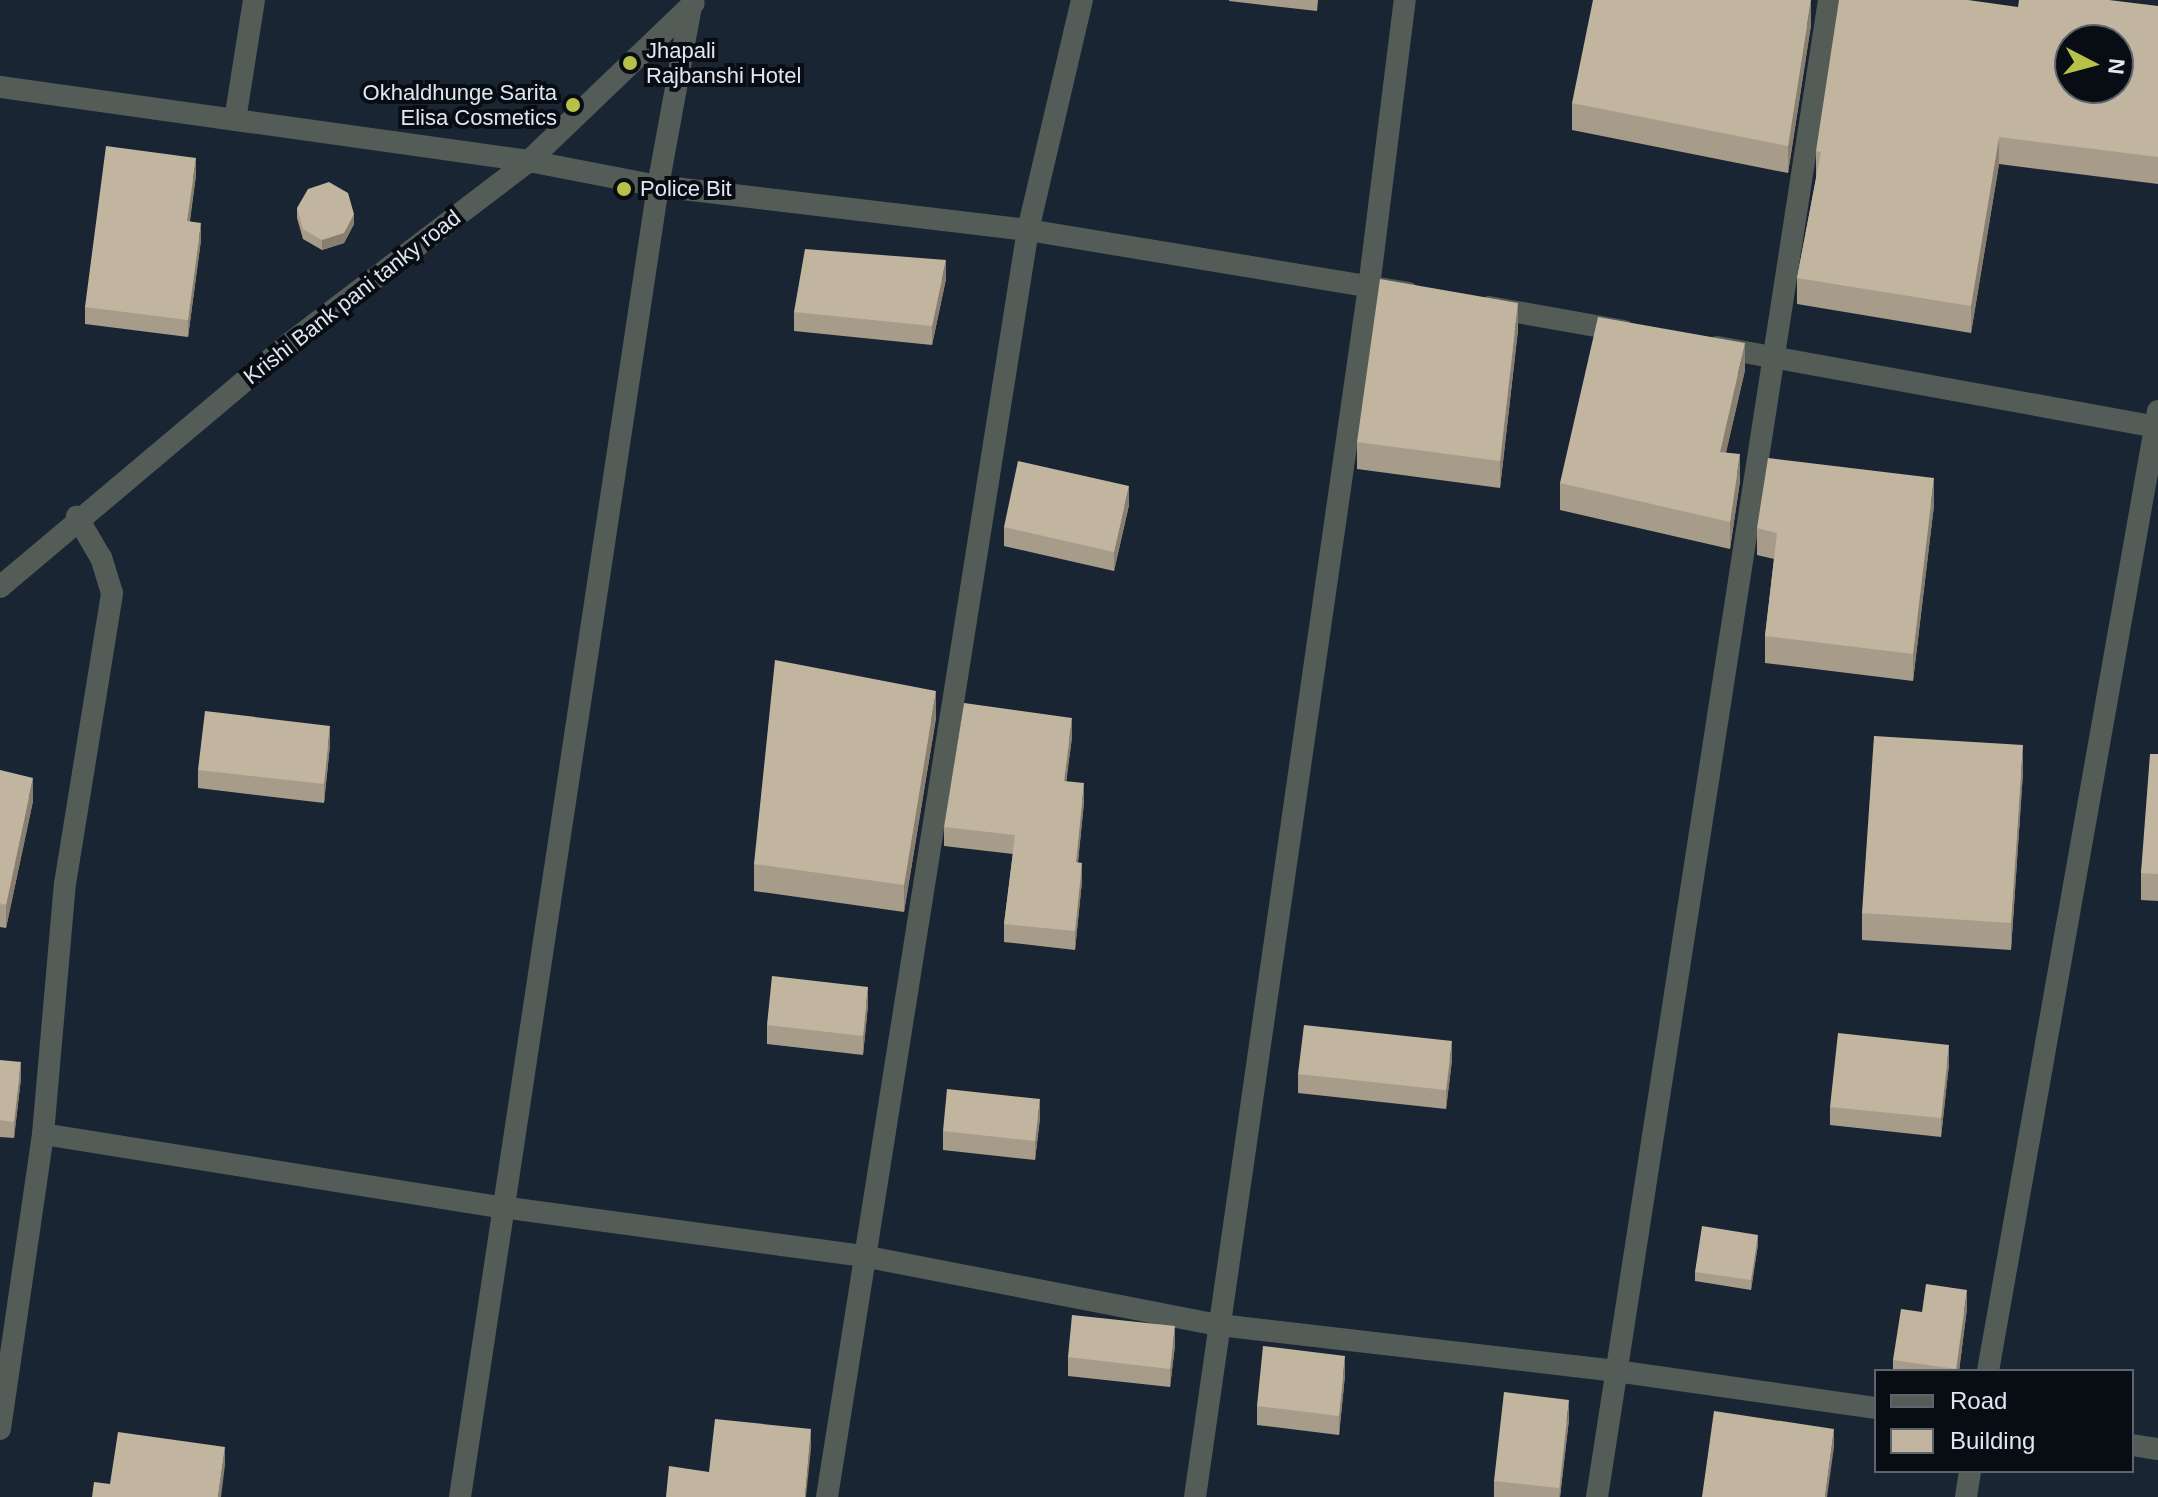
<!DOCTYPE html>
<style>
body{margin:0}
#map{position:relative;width:2158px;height:1497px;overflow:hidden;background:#192533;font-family:Helvetica,sans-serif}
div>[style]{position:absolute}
.minor>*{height:22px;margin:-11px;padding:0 11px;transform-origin:11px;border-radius:11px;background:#535c56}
.wall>*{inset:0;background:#a79c8a}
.shaded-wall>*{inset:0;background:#887f70}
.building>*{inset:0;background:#c2b5a0}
.dots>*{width:22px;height:22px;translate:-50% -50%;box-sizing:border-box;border:4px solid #080d14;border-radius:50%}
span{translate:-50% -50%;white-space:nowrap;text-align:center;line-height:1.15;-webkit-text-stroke:8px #080d14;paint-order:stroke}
.poi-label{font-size:22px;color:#dfe7f1}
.left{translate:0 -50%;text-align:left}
.right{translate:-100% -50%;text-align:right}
.street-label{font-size:22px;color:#dfe7f1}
.legend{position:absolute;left:1874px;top:1369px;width:260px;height:104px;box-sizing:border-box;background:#080d14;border:2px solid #5e646c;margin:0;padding:10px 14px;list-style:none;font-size:24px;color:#dfe7f1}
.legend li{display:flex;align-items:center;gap:16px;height:40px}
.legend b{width:40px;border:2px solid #5e646c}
.north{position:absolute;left:2054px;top:24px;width:80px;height:80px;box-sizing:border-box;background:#080d14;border:2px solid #5e646c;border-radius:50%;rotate:96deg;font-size:22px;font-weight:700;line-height:32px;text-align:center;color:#dfe7f1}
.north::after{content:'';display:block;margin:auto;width:28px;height:36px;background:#b8c147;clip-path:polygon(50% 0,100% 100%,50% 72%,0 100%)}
</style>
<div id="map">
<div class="minor">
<div style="left:0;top:87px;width:534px;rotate:7.96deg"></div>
<div style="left:529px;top:161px;width:131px;rotate:11deg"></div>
<div style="left:658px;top:186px;width:373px;rotate:6.8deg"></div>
<div style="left:1028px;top:230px;width:385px;rotate:9.4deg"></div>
<div style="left:235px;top:120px;width:121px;rotate:-81deg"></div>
<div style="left:1489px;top:307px;width:137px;rotate:10.1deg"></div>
<div style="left:1717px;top:347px;width:448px;rotate:10.3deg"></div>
<div style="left:0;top:587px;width:379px;rotate:-40.1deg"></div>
<div style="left:290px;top:343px;width:300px;rotate:-37.3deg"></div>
<div style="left:529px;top:161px;width:228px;rotate:-43.8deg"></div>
<div style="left:43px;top:1134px;width:464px;rotate:9.1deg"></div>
<div style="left:501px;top:1207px;width:365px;rotate:7.7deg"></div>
<div style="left:863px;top:1256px;width:363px;rotate:11deg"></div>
<div style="left:1219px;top:1325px;width:400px;rotate:6.6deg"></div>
<div style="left:1616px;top:1371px;width:263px;rotate:8.1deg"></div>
<div style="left:1988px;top:1371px;width:975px;rotate:-79.96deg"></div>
<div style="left:0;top:1429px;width:298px;rotate:-81.7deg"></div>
<div style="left:43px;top:1134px;width:251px;rotate:-85deg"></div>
<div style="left:65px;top:884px;width:295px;rotate:-80.8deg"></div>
<div style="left:112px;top:593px;width:37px;rotate:-107deg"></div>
<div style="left:101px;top:558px;width:48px;rotate:-120.3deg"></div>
<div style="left:2132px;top:1445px;width:26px;rotate:9deg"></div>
<div style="left:460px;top:1497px;width:1326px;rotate:-81.41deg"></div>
<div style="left:658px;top:186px;width:189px;rotate:-79.6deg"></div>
<div style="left:827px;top:1497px;width:1283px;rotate:-80.99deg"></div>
<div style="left:1028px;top:230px;width:236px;rotate:-76.8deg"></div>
<div style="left:1195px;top:1497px;width:1222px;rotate:-81.82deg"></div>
<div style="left:1369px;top:287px;width:289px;rotate:-82.9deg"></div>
<div style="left:1597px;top:1497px;width:1515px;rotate:-81.19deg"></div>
<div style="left:1966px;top:1497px;width:26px;rotate:-81deg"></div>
</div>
<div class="wall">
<div style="clip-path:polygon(1229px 0,1318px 0,1317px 11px,1229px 1px)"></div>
<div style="clip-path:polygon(2158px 6px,2158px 184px,1999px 164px,1971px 333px,1797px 304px,1797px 278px,1816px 178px,1816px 151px,2018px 7px)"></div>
<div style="clip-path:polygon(1811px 25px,1788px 173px,1572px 130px,1572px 103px)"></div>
<div style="clip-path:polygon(196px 175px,190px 221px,201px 240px,188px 337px,85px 324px,85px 307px)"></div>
<div style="clip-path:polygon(297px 208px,354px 224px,344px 243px,322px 250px,303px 239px,297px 218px)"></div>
<div style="clip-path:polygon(946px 279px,932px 345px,794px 331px,794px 312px)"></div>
<div style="clip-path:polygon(1518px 330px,1500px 488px,1357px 469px,1357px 442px)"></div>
<div style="clip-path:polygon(1745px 370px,1726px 452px,1740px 481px,1730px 549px,1560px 510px,1560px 483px)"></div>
<div style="clip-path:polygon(1129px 505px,1114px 571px,1004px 546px,1004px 527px)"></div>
<div style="clip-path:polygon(1934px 505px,1913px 681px,1765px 663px,1765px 636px,1774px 559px,1757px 555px,1757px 528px)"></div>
<div style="clip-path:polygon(936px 718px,904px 912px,754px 891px,754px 864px)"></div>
<div style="clip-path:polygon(1072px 737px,1066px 781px,1084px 802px,1078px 862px,1082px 881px,1075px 950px,1004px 942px,1004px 924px,1013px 854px,944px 846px,944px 827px)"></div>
<div style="clip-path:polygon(330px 745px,324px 803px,198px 788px,198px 770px)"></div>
<div style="clip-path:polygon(2158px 754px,2158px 901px,2141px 900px,2141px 873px)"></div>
<div style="clip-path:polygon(0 770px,33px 801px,6px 928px,0 927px)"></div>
<div style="clip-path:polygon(2023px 772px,2011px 950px,1862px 940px,1862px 913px)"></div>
<div style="clip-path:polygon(868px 1005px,863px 1055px,767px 1044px,767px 1025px)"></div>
<div style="clip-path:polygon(0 1060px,21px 1078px,14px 1138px,0 1137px)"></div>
<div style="clip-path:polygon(1452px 1060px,1446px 1109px,1298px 1093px,1298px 1074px)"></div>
<div style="clip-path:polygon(1949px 1064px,1941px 1137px,1830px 1125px,1830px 1107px)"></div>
<div style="clip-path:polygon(1040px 1118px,1035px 1160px,943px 1150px,943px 1131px)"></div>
<div style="clip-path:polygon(1758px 1244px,1751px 1290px,1695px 1281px,1695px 1272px)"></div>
<div style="clip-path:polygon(1967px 1308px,1959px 1371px,1893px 1371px,1893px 1360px)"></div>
<div style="clip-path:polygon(1175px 1345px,1170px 1387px,1068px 1376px,1068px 1357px)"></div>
<div style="clip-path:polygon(1345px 1375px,1339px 1435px,1257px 1425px,1257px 1406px)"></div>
<div style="clip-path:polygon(1569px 1419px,1560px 1497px,1494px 1497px,1494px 1481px)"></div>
</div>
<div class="shaded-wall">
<div style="clip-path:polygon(1811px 0,1811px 25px,1788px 173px,1788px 146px)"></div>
<div style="clip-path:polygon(1999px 137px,1999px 164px,1971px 333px,1971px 306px)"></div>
<div style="clip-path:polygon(196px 158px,196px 175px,187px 238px,187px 221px)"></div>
<div style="clip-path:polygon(354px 214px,354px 224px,344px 243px,322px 250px,322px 240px)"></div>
<div style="clip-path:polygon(201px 223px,201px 240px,188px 337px,188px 320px)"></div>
<div style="clip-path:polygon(946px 260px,946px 279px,932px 345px,932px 326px)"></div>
<div style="clip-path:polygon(1518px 303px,1518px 330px,1500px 488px,1500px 461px)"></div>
<div style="clip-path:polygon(1745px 343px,1745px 370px,1720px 479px,1720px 452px)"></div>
<div style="clip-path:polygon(1740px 454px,1740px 481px,1730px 549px,1730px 522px)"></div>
<div style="clip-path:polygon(1934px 478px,1934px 505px,1913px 681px,1913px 654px)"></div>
<div style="clip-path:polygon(1129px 486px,1129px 505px,1114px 571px,1114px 552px)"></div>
<div style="clip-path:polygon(936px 691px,936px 718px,904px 912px,904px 885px)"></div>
<div style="clip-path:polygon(1072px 718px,1072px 737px,1064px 800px,1064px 781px)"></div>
<div style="clip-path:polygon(330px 726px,330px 745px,324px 803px,324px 784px)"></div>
<div style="clip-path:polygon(2023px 745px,2023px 772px,2011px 950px,2011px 923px)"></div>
<div style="clip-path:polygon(33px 778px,33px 801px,6px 928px,6px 905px)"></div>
<div style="clip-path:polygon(1084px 783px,1084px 802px,1076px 881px,1076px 862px)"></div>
<div style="clip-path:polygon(1082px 863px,1082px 881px,1075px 950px,1075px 931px)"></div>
<div style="clip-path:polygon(868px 987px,868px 1005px,863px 1055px,863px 1036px)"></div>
<div style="clip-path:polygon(1452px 1041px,1452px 1060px,1446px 1109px,1446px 1090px)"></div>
<div style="clip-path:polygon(1949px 1045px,1949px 1064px,1941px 1137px,1941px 1118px)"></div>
<div style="clip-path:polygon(21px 1062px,21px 1078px,14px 1138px,14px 1122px)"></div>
<div style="clip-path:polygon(1040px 1099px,1040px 1118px,1035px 1160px,1035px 1141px)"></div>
<div style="clip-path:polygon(1758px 1235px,1758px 1244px,1751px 1290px,1751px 1280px)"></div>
<div style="clip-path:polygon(1967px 1290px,1967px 1308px,1959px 1371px,1956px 1371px)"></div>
<div style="clip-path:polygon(1175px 1326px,1175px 1345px,1170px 1387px,1170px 1369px)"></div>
<div style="clip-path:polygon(1345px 1356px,1345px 1375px,1339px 1435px,1339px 1416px)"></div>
<div style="clip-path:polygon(1569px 1400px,1569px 1419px,1560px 1497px,1559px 1497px)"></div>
<div style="clip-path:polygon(811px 1429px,811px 1448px,806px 1497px,805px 1497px)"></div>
<div style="clip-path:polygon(1834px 1429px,1834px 1447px,1827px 1497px,1825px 1497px)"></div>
<div style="clip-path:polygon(225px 1447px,225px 1465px,221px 1497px,218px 1497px)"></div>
</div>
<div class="building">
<div style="clip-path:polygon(1593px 0,1811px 0,1788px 146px,1572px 103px)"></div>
<div style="clip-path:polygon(evenodd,1839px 0,1968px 0,2018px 7px,2019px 0,2109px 0,2158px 6px,2158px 157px,1999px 137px,1971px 306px,1797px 278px,1821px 152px,1816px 151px,1839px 0,2070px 40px,2118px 40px,2118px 88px,2070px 88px,2070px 40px)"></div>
<div style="clip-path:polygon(106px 146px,196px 158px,187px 221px,201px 223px,188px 320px,85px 307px)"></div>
<div style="clip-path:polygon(329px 182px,348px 193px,354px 214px,344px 233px,322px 240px,303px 229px,297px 208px,308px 189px)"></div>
<div style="clip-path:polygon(805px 249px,946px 260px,932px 326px,794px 312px)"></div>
<div style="clip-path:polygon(1380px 279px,1518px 303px,1500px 461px,1357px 442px)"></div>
<div style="clip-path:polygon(1598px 317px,1745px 343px,1720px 452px,1740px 454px,1730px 522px,1560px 483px)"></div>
<div style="clip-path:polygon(1768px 458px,1934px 478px,1913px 654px,1765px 636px,1777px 533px,1757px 528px)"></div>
<div style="clip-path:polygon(1018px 461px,1129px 486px,1114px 552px,1004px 527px)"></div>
<div style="clip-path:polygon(775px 660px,936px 691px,904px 885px,754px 864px)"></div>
<div style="clip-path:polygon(964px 703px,1072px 718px,1064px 781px,1084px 783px,1076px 862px,1082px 863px,1075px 931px,1004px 924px,1015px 835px,944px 827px)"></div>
<div style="clip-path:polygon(205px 711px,330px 726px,324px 784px,198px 770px)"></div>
<div style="clip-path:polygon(1874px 736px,2023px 745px,2011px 923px,1862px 913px)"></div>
<div style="clip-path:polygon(2150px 754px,2158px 754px,2158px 874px,2141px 873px)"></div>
<div style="clip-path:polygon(0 770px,33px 778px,6px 905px,0 903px)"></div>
<div style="clip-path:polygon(772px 976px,868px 987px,863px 1036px,767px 1025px)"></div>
<div style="clip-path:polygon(1304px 1025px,1452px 1041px,1446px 1090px,1298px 1074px)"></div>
<div style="clip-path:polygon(1838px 1033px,1949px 1045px,1941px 1118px,1830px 1107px)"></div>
<div style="clip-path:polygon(0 1060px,21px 1062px,14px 1122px,0 1120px)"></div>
<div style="clip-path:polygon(947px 1089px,1040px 1099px,1035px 1141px,943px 1131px)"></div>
<div style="clip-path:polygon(1702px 1226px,1758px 1235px,1751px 1280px,1695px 1272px)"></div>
<div style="clip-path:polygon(1926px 1284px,1967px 1290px,1956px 1369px,1893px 1360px,1901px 1309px,1922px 1312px)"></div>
<div style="clip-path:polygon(1072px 1315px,1175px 1326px,1170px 1369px,1068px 1357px)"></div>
<div style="clip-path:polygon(1263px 1346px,1345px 1356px,1339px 1416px,1257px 1406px)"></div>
<div style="clip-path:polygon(1504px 1392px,1569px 1400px,1559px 1488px,1494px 1481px)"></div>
<div style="clip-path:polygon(1714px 1411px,1834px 1429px,1825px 1497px,1702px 1497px)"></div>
<div style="clip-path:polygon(715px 1419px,811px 1429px,805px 1497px,666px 1497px,669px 1466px,709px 1472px)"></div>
<div style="clip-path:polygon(118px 1432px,225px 1447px,218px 1497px,92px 1497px,94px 1482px,110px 1484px)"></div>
</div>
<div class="dots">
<div style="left:630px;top:63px;background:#b8c147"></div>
<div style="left:573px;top:105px;background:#b8c147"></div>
<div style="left:624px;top:189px;background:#b8c147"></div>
</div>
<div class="poi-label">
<span class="left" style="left:646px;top:63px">Jhapali<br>Rajbanshi Hotel</span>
<span class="right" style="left:557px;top:105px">Okhaldhunge Sarita<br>Elisa Cosmetics</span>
<span class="left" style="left:640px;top:189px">Police Bit</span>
</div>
<div class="street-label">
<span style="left:352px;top:297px;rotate:-38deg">Krishi Bank pani tanky road</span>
</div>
<ul class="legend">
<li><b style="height:10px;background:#535c56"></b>Road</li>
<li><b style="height:22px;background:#c2b5a0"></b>Building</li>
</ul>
<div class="north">N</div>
</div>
